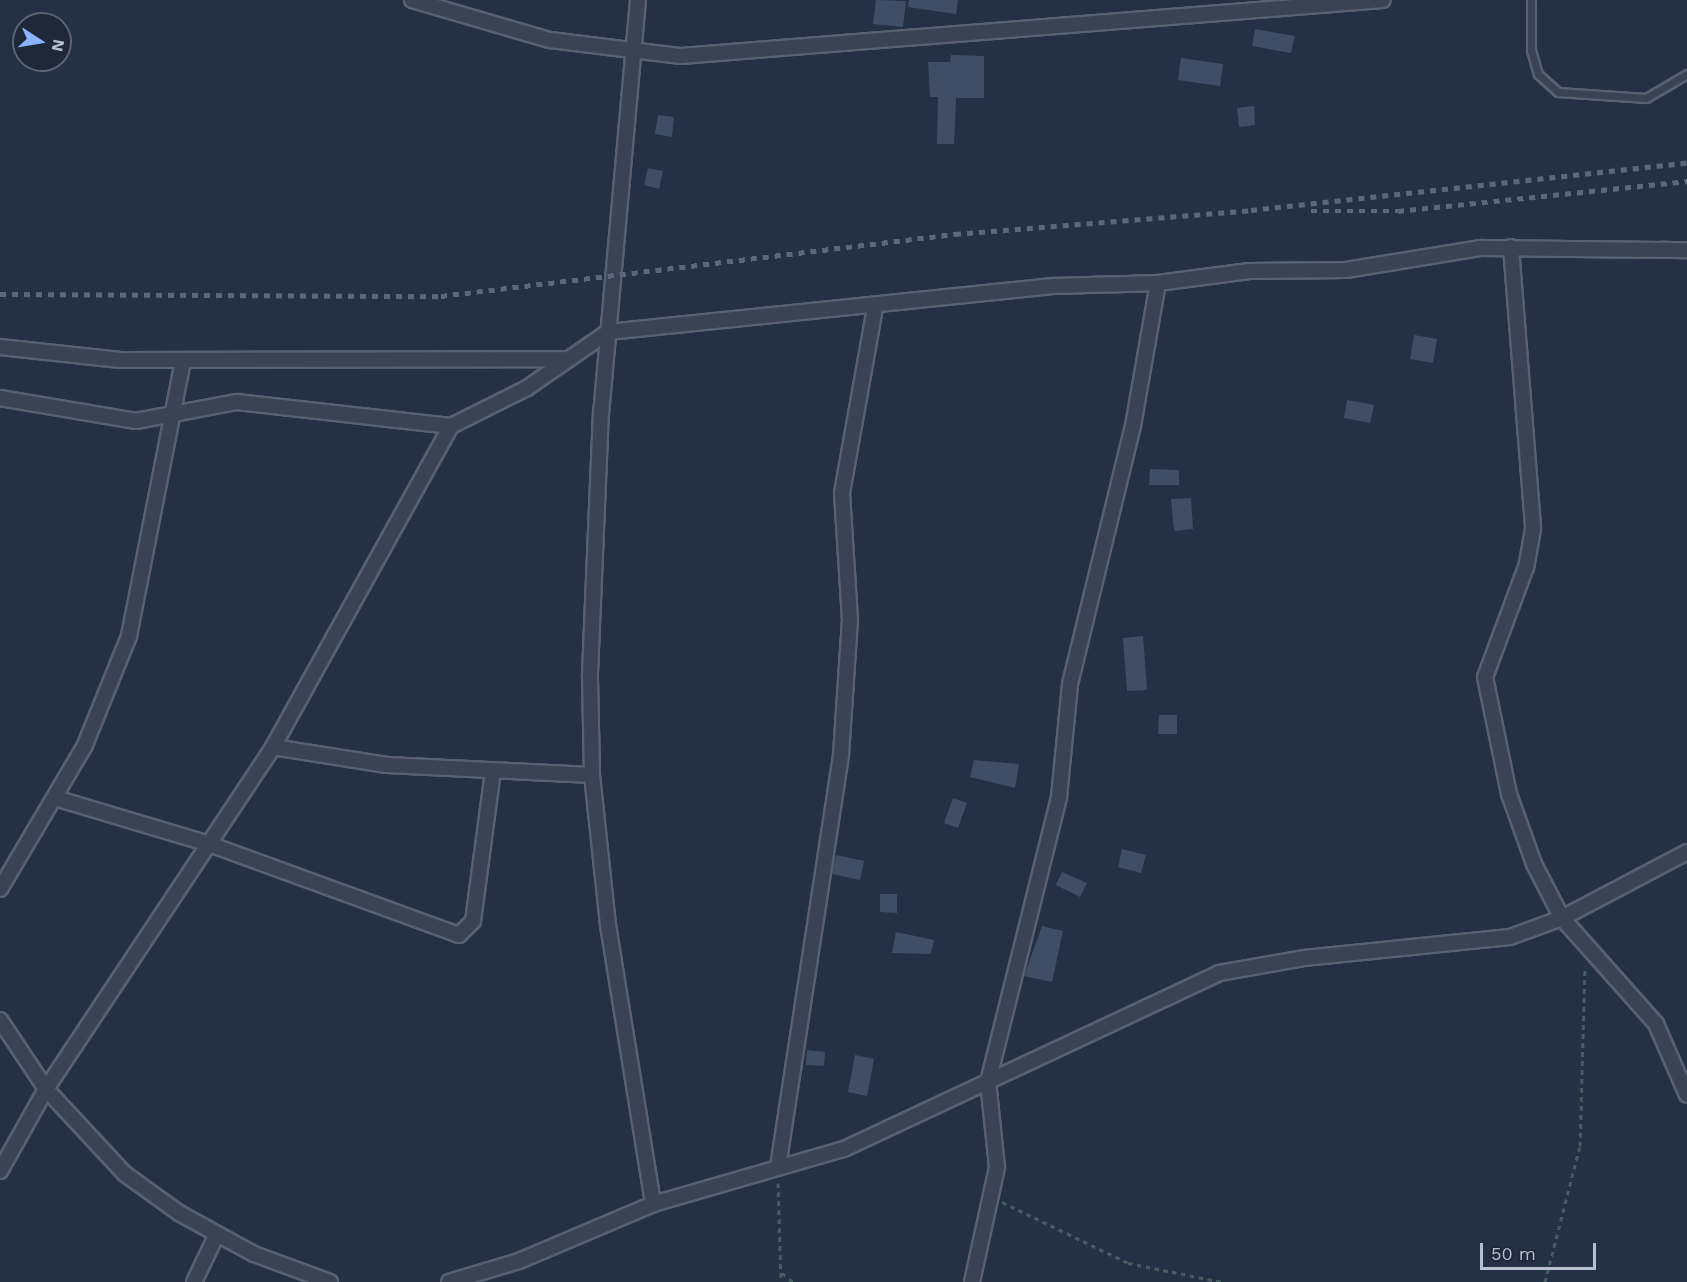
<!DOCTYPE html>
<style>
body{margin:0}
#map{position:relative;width:1687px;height:1282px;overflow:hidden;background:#243144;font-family:"Work Sans",sans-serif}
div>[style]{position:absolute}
.building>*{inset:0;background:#404e65}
.path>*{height:3px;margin-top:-1.5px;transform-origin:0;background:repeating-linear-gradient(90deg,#455d61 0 4.5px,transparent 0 9px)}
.roads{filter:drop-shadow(2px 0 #576171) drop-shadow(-2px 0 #576171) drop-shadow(0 2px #576171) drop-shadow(0 -2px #576171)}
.service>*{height:7px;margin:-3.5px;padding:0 3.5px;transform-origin:3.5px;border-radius:3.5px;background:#394354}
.minor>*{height:14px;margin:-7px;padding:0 7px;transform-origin:7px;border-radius:7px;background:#394354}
.rail>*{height:4.5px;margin-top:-2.25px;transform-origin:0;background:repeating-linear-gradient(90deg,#5b677b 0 6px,transparent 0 12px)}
span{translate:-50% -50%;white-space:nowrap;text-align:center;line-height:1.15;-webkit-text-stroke:4.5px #1e2839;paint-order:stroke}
.north{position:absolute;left:12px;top:12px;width:60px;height:60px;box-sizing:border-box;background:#1e2839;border:2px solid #5b6474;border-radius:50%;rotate:102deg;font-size:16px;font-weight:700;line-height:24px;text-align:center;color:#b6bfcd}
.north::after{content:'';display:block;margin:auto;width:21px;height:27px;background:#8ab3ff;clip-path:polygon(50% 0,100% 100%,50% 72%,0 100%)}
.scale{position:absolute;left:1480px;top:1243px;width:116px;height:27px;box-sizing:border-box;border:3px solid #b6bfcd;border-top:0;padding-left:8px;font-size:18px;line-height:21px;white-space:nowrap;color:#b6bfcd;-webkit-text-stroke:4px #1e2839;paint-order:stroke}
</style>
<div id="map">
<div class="building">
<div style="clip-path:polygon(876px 0,906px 1px,903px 27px,873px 24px)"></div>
<div style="clip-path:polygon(909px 0,958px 0,956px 14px,908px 7px)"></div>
<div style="clip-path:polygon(1255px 29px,1295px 36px,1291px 53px,1252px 46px)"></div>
<div style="clip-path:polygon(951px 55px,984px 56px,984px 98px,956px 98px,954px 144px,937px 144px,938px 97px,930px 97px,928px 62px,950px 62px)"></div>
<div style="clip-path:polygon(1181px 58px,1223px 64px,1220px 86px,1178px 80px)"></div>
<div style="clip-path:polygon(1254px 106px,1255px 125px,1239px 127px,1237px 108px)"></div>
<div style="clip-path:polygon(658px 115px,674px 117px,672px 137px,655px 134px)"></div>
<div style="clip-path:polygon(648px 168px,663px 171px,659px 189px,644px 185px)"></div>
<div style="clip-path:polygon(1414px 335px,1437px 339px,1433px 363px,1410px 359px)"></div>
<div style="clip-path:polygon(1347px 400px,1374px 405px,1370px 423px,1344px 418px)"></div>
<div style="clip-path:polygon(1150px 469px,1179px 470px,1179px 485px,1149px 485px)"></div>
<div style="clip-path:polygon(1191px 498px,1193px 529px,1174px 531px,1171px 499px)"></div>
<div style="clip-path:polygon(1143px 636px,1147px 690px,1127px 691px,1123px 638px)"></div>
<div style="clip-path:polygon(1159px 715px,1177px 715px,1177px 734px,1158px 734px)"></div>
<div style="clip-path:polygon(974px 760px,1019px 764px,1015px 788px,970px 777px)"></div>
<div style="clip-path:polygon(953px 798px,967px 803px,958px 828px,944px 823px)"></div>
<div style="clip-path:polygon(1122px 849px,1146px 855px,1141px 873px,1118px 867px)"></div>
<div style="clip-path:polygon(836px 855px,864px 861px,860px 880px,832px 874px)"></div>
<div style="clip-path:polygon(1062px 872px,1087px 883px,1080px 897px,1056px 885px)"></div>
<div style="clip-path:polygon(880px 894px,897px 894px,897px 913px,880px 912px)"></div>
<div style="clip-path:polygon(1042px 926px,1063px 931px,1052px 982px,1024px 976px)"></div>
<div style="clip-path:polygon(896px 932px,934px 940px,931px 954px,892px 953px)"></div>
<div style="clip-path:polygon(807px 1050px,825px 1052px,824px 1066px,806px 1065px)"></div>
<div style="clip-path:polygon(855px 1055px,874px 1059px,867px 1096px,848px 1092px)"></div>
</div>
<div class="path">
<div style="left:778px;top:1183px;width:99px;rotate:88.3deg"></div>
<div style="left:1002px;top:1202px;width:140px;rotate:25.8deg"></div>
<div style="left:1128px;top:1263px;width:96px;rotate:11.4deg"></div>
<div style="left:782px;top:1273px;width:14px;rotate:39deg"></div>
<div style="left:1545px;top:1282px;width:140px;rotate:-75.6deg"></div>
<div style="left:1580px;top:1146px;width:180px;rotate:-88.4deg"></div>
</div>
<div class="roads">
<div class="service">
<div style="left:1531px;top:0;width:50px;rotate:90deg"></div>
<div style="left:1531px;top:50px;width:25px;rotate:74deg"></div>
<div style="left:1538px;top:74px;width:27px;rotate:42deg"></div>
<div style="left:1558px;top:92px;width:88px;rotate:3.9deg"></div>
<div style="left:1646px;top:98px;width:48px;rotate:-30.3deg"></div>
</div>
<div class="minor">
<div style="left:412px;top:0;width:144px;rotate:16.2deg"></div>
<div style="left:550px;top:40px;width:132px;rotate:7deg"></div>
<div style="left:681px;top:56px;width:704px;rotate:-4.56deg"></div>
<div style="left:638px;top:0;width:413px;rotate:95.1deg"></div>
<div style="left:601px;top:411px;width:267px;rotate:92.4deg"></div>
<div style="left:590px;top:678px;width:97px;rotate:88.8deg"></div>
<div style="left:592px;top:775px;width:151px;rotate:83.9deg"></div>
<div style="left:608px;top:925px;width:283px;rotate:80.8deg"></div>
<div style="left:1511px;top:247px;width:283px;rotate:85.5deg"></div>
<div style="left:1533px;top:529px;width:39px;rotate:100deg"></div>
<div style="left:1526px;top:567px;width:117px;rotate:110.4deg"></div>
<div style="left:1485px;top:677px;width:119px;rotate:78.4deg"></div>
<div style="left:1509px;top:794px;width:74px;rotate:70.3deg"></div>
<div style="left:1534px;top:864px;width:61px;rotate:62.6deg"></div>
<div style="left:1562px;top:918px;width:142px;rotate:48.4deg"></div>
<div style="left:1656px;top:1024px;width:77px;rotate:66.4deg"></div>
<div style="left:0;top:347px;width:121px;rotate:6.2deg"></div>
<div style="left:120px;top:360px;width:448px;rotate:-0.1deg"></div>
<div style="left:0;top:398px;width:138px;rotate:9.6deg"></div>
<div style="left:136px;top:421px;width:103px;rotate:-10.7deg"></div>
<div style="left:237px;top:402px;width:215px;rotate:6.4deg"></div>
<div style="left:451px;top:426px;width:85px;rotate:-26.6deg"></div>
<div style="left:527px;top:388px;width:98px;rotate:-34.7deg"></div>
<div style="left:608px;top:332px;width:450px;rotate:-5.9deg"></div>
<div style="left:1056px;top:286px;width:102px;rotate:-1.7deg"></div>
<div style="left:1158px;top:283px;width:92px;rotate:-7.5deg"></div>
<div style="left:1249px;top:271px;width:97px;rotate:-0.6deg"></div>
<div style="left:1346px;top:270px;width:137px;rotate:-9.3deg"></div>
<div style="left:1481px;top:248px;width:206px;rotate:0.6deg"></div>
<div style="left:273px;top:747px;width:115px;rotate:9deg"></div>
<div style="left:387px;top:765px;width:205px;rotate:2.8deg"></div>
<div style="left:55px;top:798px;width:161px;rotate:16.6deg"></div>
<div style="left:209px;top:844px;width:266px;rotate:20deg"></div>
<div style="left:459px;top:935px;width:20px;rotate:-45deg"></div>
<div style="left:473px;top:921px;width:151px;rotate:-82.4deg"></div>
<div style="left:0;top:889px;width:167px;rotate:-59.4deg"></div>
<div style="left:85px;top:745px;width:118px;rotate:-68deg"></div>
<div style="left:129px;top:636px;width:281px;rotate:-78.9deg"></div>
<div style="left:0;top:1020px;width:83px;rotate:56.3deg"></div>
<div style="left:46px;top:1089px;width:116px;rotate:47.1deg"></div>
<div style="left:125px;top:1174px;width:67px;rotate:35.8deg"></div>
<div style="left:179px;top:1213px;width:85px;rotate:28.7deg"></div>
<div style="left:254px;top:1254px;width:81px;rotate:20.2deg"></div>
<div style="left:778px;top:1167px;width:417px;rotate:-81.3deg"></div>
<div style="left:841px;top:755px;width:135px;rotate:-86.2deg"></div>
<div style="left:850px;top:620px;width:127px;rotate:-93.6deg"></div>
<div style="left:842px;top:493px;width:189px;rotate:-79.9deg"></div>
<div style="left:0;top:1171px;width:94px;rotate:-60.7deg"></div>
<div style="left:46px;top:1089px;width:410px;rotate:-56.4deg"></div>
<div style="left:273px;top:747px;width:367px;rotate:-61deg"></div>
<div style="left:194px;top:1282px;width:53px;rotate:-64.4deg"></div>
<div style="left:449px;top:1282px;width:73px;rotate:-16.7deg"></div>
<div style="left:519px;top:1261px;width:146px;rotate:-23deg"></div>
<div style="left:653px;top:1204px;width:199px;rotate:-16.1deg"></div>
<div style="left:844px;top:1149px;width:414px;rotate:-25.1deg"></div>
<div style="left:1219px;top:973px;width:86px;rotate:-10deg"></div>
<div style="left:1304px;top:958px;width:207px;rotate:-5.8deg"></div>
<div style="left:1510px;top:937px;width:55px;rotate:-20.1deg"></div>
<div style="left:1562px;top:918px;width:141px;rotate:-27.8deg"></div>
<div style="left:972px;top:1282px;width:118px;rotate:-77.7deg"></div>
<div style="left:997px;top:1167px;width:85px;rotate:-96deg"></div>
<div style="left:988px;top:1082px;width:294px;rotate:-76deg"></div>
<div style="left:1059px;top:797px;width:114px;rotate:-84.4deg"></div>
<div style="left:1070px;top:684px;width:266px;rotate:-76.3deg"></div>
<div style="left:1133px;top:426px;width:145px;rotate:-80.1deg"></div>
</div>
</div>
<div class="rail">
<div style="left:1311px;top:211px;width:87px"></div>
<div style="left:1398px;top:211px;width:291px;rotate:-5.9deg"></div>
<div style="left:0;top:294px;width:441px;rotate:0.3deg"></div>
<div style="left:441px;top:296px;width:518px;rotate:-6.88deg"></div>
<div style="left:955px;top:234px;width:297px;rotate:-4.6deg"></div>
<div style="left:1251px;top:210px;width:439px;rotate:-6.2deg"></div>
</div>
<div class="north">N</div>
<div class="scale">50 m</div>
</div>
